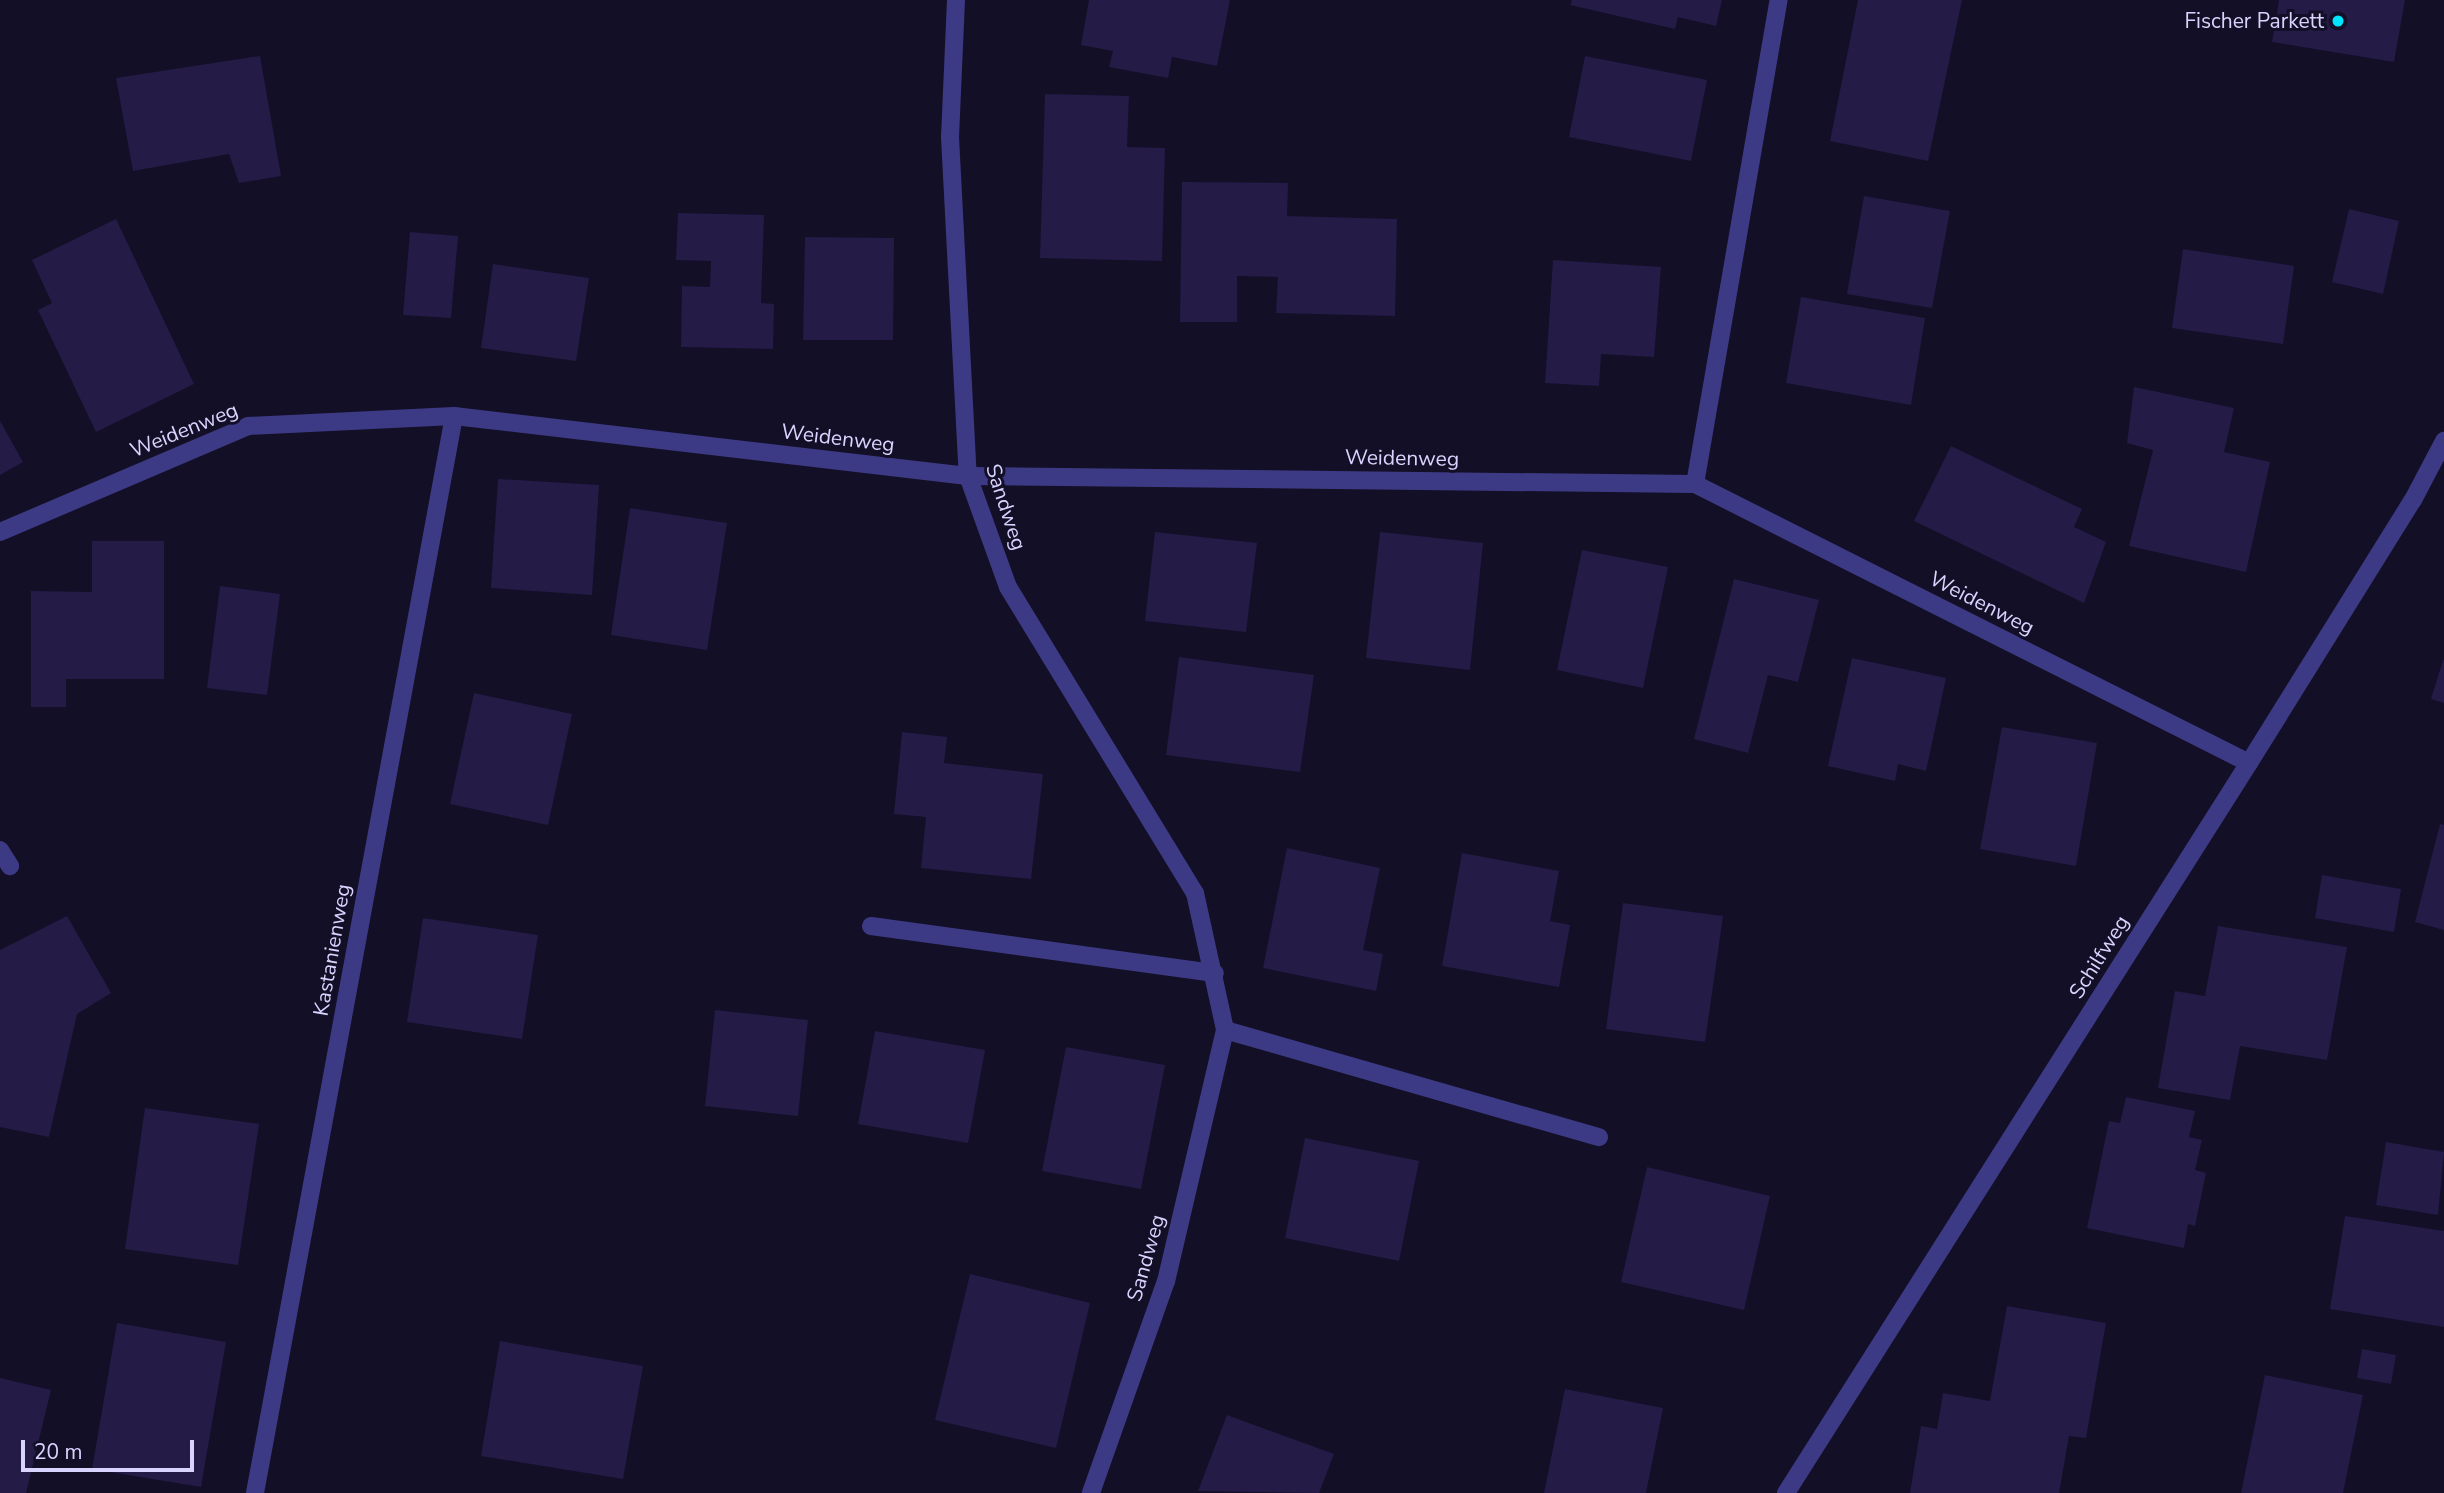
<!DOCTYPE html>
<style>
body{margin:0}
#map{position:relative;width:2444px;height:1493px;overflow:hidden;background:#130f26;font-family:"Nunito Sans",sans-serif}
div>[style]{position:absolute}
.building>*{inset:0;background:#241b47}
.service>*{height:18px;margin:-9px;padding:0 9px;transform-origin:9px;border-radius:9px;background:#3d3a85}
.minor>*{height:18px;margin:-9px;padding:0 9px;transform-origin:9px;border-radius:9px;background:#3d3a85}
.dots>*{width:19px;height:19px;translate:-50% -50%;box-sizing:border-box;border:4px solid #130f26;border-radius:50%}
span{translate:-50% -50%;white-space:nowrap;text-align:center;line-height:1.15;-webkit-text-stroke:6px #130f26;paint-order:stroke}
.poi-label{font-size:21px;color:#d9d4ff}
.right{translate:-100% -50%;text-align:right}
.street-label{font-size:21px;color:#d9d4ff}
.scale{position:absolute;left:21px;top:1440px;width:173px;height:32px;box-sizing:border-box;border:4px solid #d9d4ff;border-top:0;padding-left:9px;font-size:21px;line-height:24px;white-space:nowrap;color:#d9d4ff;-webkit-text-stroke:5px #130f26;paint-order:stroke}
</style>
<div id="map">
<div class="building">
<div style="clip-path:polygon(1089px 0,1230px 0,1217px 66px,1172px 57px,1168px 78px,1109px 67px,1113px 51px,1081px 45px)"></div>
<div style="clip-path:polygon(1572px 0,1722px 0,1716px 26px,1678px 17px,1675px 29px,1570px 5px)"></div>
<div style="clip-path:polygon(1858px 0,1962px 0,1928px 161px,1830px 141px)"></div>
<div style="clip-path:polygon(2279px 0,2405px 0,2394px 62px,2272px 42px)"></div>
<div style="clip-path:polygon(260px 56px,281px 176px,239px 183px,229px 154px,133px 171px,116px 78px)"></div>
<div style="clip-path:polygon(1585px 56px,1707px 80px,1691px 161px,1569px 137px)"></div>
<div style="clip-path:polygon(1045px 94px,1129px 96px,1127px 147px,1165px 148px,1162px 261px,1040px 258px)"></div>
<div style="clip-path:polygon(1182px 182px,1288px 183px,1287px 216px,1397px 219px,1395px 316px,1276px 313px,1278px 277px,1237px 276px,1237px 322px,1180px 322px)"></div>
<div style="clip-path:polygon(1864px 196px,1950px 211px,1932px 308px,1847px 294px)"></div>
<div style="clip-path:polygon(2349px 209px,2399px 221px,2383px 294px,2332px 282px)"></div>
<div style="clip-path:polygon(678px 213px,764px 215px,761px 303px,774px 304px,773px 349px,681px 347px,682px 286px,710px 287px,711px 261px,676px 260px)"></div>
<div style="clip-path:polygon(116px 219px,194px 384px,96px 432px,38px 310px,52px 303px,32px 260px)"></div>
<div style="clip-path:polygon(410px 232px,458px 236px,451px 318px,403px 315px)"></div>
<div style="clip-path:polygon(805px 237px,894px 238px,893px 340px,803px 340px)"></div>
<div style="clip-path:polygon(2183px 249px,2294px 266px,2283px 344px,2172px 328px)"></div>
<div style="clip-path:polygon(1553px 260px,1661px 267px,1654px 357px,1601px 354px,1599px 386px,1545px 383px)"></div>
<div style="clip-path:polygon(493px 264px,589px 278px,576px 361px,481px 348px)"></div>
<div style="clip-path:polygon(1801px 297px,1925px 318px,1911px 405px,1786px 383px)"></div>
<div style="clip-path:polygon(2134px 387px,2234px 408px,2224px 452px,2270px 462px,2246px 572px,2129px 546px,2153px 450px,2127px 443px)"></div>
<div style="clip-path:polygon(0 421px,23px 462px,0 475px)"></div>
<div style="clip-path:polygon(1951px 446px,2082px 509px,2074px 527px,2106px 542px,2084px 603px,1914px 521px)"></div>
<div style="clip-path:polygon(498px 479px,599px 485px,592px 595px,491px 588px)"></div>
<div style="clip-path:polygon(630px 508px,727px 523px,707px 650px,611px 635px)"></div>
<div style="clip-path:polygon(1155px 532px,1257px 543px,1246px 632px,1145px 621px)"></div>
<div style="clip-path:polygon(1380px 532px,1483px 543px,1470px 670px,1366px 658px)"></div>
<div style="clip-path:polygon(92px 541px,164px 541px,164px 679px,66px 679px,66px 707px,31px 707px,31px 591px,92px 592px)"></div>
<div style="clip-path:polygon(1582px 550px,1668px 567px,1643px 688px,1557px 670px)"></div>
<div style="clip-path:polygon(1734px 579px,1819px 600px,1798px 682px,1768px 675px,1748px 753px,1694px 739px)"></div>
<div style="clip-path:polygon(220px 586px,280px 594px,267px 695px,207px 688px)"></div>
<div style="clip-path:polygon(1179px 657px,1314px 675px,1300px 772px,1166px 755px)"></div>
<div style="clip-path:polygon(1852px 658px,1946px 678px,1926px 771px,1898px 764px,1895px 781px,1828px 766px)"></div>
<div style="clip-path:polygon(2443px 660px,2444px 660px,2444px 703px,2431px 699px)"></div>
<div style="clip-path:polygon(474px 693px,572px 714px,548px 825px,450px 804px)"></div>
<div style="clip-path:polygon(2002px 727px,2097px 743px,2076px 866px,1980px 849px)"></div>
<div style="clip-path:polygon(902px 732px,947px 737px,944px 763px,1043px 774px,1031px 879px,921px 868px,926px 817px,894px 814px)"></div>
<div style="clip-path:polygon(2440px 824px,2444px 825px,2444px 930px,2415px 922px)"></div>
<div style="clip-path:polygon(1287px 848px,1380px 868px,1363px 950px,1383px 954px,1376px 991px,1263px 968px)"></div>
<div style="clip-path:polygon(1462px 853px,1559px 871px,1550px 921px,1570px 925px,1559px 987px,1442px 966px)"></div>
<div style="clip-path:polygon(2322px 875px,2401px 889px,2394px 932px,2315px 918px)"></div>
<div style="clip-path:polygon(1623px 903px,1723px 916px,1705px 1042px,1606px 1029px)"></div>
<div style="clip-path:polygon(67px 916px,111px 993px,77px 1014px,49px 1137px,0 1127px,0 950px)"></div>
<div style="clip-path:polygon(423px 918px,538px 935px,522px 1039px,407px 1022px)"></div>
<div style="clip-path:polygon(2218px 926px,2347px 947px,2327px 1060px,2240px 1046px,2230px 1100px,2158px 1088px,2175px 991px,2205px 996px)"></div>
<div style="clip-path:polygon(715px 1010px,808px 1020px,798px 1116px,705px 1106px)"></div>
<div style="clip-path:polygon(875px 1031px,985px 1050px,968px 1143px,858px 1124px)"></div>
<div style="clip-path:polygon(1066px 1047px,1165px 1065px,1141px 1189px,1042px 1171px)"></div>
<div style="clip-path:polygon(2126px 1097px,2195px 1111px,2189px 1137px,2202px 1140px,2195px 1170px,2206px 1173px,2195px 1226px,2188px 1224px,2184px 1248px,2087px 1228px,2109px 1121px,2120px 1123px)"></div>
<div style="clip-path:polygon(145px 1108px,259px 1124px,238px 1265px,125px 1249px)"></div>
<div style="clip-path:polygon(1305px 1138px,1419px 1161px,1399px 1261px,1285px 1238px)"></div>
<div style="clip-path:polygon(2386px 1142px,2444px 1152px,2438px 1215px,2376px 1205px)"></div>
<div style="clip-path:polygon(1647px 1167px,1770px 1196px,1744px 1310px,1621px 1282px)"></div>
<div style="clip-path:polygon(2345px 1216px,2444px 1231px,2444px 1327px,2330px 1309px)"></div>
<div style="clip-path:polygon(970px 1274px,1090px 1303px,1056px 1448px,935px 1420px)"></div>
<div style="clip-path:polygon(2007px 1306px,2106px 1323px,2086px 1438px,2069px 1436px,2059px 1493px,1910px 1493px,1921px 1426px,1937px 1429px,1943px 1393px,1990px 1401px)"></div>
<div style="clip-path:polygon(117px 1323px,226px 1342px,201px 1487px,92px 1469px)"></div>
<div style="clip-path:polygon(500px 1341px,643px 1366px,623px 1479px,481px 1456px)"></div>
<div style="clip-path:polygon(2362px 1349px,2396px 1355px,2391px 1384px,2357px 1378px)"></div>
<div style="clip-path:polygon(2265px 1375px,2363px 1395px,2343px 1493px,2241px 1493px)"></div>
<div style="clip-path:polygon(0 1378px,51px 1390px,26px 1493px,0 1493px)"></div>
<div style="clip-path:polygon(1565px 1389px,1663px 1408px,1646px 1493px,1544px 1493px)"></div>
<div style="clip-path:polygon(1227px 1415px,1334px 1454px,1319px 1493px,1198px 1491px)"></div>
</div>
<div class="service">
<div style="left:0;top:850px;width:19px;rotate:58deg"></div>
</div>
<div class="minor">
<div style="left:956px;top:0;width:137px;rotate:92.5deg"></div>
<div style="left:950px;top:137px;width:339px;rotate:87deg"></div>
<div style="left:968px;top:476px;width:118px;rotate:70.2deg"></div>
<div style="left:1008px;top:587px;width:359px;rotate:58.6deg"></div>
<div style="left:1195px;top:893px;width:140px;rotate:77.6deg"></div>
<div style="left:1225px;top:1030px;width:258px;rotate:103.2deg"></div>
<div style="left:1166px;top:1281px;width:225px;rotate:109.5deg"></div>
<div style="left:1695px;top:484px;width:491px;rotate:-80.2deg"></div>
<div style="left:0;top:532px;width:270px;rotate:-23.1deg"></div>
<div style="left:248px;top:426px;width:206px;rotate:-2.8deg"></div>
<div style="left:454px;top:416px;width:517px;rotate:6.66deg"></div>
<div style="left:968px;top:476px;width:727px;rotate:0.63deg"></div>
<div style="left:1695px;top:484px;width:620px;rotate:26.73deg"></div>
<div style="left:871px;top:926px;width:347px;rotate:7.8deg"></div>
<div style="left:1225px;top:1030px;width:389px;rotate:16deg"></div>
<div style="left:255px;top:1493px;width:1095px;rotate:-79.53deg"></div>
<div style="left:1786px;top:1493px;width:864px;rotate:-57.62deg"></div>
<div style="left:2249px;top:763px;width:310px;rotate:-58.1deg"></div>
<div style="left:2413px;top:500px;width:67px;rotate:-62.3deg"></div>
</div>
<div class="dots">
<div style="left:2338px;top:21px;background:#00e5ff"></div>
</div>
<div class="poi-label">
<span class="right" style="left:2324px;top:21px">Fischer Parkett</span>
</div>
<div class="street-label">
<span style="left:184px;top:430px;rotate:-22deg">Weidenweg</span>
<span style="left:838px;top:438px;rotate:7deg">Weidenweg</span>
<span style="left:1402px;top:458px;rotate:1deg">Weidenweg</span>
<span style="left:1006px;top:507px;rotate:72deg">Sandweg</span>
<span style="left:1982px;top:603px;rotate:27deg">Weidenweg</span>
<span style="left:332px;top:950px;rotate:-80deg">Kastanienweg</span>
<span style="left:2099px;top:957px;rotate:-58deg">Schilfweg</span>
<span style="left:1146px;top:1258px;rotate:-74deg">Sandweg</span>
</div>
<div class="scale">20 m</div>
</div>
